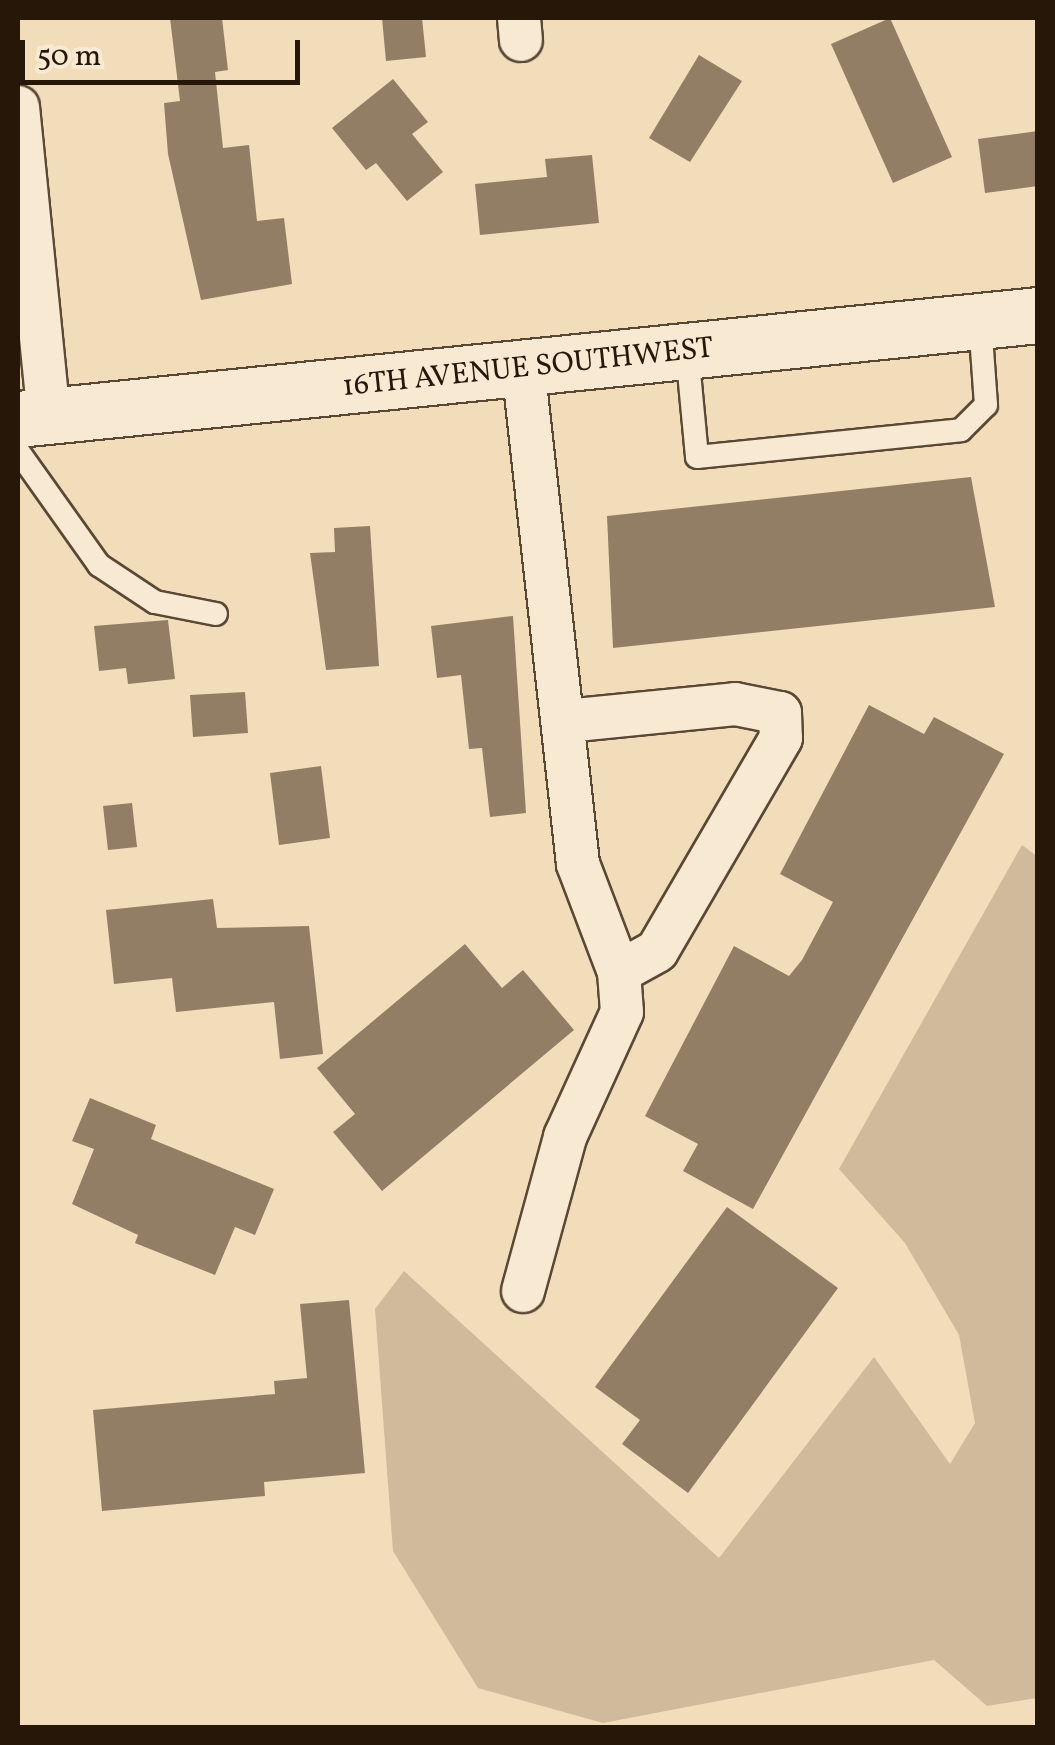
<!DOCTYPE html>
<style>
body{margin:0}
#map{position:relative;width:1055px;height:1745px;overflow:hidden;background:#f2ddba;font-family:Vollkorn,serif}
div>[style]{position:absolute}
.green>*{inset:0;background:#cfbb9c}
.building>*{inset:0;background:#917e65}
.roads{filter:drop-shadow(2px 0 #5a4835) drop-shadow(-2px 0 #5a4835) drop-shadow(0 2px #5a4835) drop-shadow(0 -2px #5a4835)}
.lane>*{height:22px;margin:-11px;padding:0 11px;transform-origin:11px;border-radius:11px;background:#f7e9d2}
.street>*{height:42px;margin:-21px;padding:0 21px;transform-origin:21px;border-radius:21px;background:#f7e9d2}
.secondary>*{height:55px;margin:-27.5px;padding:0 27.5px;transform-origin:27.5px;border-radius:27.5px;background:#f7e9d2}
span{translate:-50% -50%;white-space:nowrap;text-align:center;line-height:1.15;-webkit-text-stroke:8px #f7e9d2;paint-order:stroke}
.street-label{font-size:30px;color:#271709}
.frame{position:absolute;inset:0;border:20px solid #271709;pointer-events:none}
.scale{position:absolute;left:20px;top:40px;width:280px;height:45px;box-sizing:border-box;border:5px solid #271709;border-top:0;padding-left:12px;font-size:30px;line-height:35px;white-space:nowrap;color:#271709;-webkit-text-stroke:8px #f7e9d2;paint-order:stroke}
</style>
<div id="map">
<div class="green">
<div style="clip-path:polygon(1022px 845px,1038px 857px,1037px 1698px,987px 1706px,934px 1660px,603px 1723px,478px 1688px,393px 1551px,375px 1309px,404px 1271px,719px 1558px,874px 1357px,950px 1464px,975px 1423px,959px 1335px,905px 1243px,839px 1169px)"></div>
</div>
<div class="building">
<div style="clip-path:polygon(170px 18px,222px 18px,228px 70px,215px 72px,223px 148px,249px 145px,257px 221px,284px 218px,292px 284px,201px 300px,168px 154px,164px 103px,180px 101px)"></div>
<div style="clip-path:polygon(382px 18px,422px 18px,426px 57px,386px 61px)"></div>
<div style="clip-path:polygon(890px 18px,952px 157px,893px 183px,831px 44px)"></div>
<div style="clip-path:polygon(699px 55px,742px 81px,690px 162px,649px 138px)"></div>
<div style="clip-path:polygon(393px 79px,428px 122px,412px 134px,443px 172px,407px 201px,376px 163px,366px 170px,332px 128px)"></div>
<div style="clip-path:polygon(1038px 131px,1038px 186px,985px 193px,978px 139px)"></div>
<div style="clip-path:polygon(592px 155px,599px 223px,480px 235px,475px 184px,547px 177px,545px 159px)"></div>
<div style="clip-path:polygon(971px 477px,995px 607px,613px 648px,607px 516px)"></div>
<div style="clip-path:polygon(370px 526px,379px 666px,326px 670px,310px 553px,335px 552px,334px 528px)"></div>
<div style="clip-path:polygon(513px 616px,526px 813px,490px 817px,482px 748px,469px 749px,461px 675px,437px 678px,431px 626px)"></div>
<div style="clip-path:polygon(168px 620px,175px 679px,128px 684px,126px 668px,99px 671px,94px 626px)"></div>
<div style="clip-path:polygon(245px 692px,248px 733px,193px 737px,190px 695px)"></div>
<div style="clip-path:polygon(869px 705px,924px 734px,934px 717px,1004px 754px,753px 1209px,683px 1171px,698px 1144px,645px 1116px,734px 946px,789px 976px,802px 960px,833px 902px,780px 874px)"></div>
<div style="clip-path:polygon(321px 766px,330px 838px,279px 845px,270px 773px)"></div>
<div style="clip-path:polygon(132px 803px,137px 847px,108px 850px,103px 806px)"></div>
<div style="clip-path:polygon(213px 899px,217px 928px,309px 926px,323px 1054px,280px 1059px,274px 1002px,176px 1012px,172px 978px,114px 984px,106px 910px)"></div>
<div style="clip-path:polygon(465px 944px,502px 988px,523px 970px,574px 1030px,382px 1191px,333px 1132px,355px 1114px,317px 1068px)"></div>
<div style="clip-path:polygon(90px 1098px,156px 1125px,151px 1139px,274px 1189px,255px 1235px,235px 1227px,215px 1275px,135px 1243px,138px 1235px,72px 1204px,94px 1149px,72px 1141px)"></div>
<div style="clip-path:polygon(727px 1207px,838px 1288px,688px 1493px,622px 1444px,640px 1420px,595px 1387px)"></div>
<div style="clip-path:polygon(349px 1300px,365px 1473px,264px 1482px,265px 1496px,102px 1511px,93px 1410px,275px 1394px,274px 1381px,307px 1378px,300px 1304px)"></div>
</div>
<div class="roads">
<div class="lane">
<div style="left:687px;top:351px;width:106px;rotate:84.6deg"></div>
<div style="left:697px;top:457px;width:265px;rotate:-5.8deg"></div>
<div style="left:961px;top:430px;width:35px;rotate:-45deg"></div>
<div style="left:986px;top:405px;width:84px;rotate:-94.1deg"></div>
<div style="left:18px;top:451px;width:140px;rotate:54.6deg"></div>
<div style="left:99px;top:565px;width:67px;rotate:33.5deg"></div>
<div style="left:155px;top:602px;width:62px;rotate:11.1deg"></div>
</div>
<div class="street">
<div style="left:519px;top:18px;width:22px;rotate:85deg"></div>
<div style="left:18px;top:107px;width:311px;rotate:84.3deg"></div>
<div style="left:566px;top:721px;width:170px;rotate:-5.7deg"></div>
<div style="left:735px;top:704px;width:46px;rotate:11.3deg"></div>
<div style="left:780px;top:713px;width:25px;rotate:88deg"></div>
<div style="left:781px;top:738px;width:246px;rotate:120.2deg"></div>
<div style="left:657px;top:951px;width:43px;rotate:151.1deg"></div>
<div style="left:523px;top:1291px;width:160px;rotate:-74.7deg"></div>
<div style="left:565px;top:1137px;width:137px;rotate:-65.5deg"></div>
<div style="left:622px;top:1012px;width:40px;rotate:-94.3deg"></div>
<div style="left:619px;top:972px;width:116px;rotate:-110.8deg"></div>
<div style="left:578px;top:864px;width:498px;rotate:-96.3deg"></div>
</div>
<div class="secondary">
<div style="left:18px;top:419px;width:1025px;rotate:-5.82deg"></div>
</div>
</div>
<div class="street-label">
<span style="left:528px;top:368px;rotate:-6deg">16TH AVENUE SOUTHWEST</span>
</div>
<div class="frame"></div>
<div class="scale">50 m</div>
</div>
